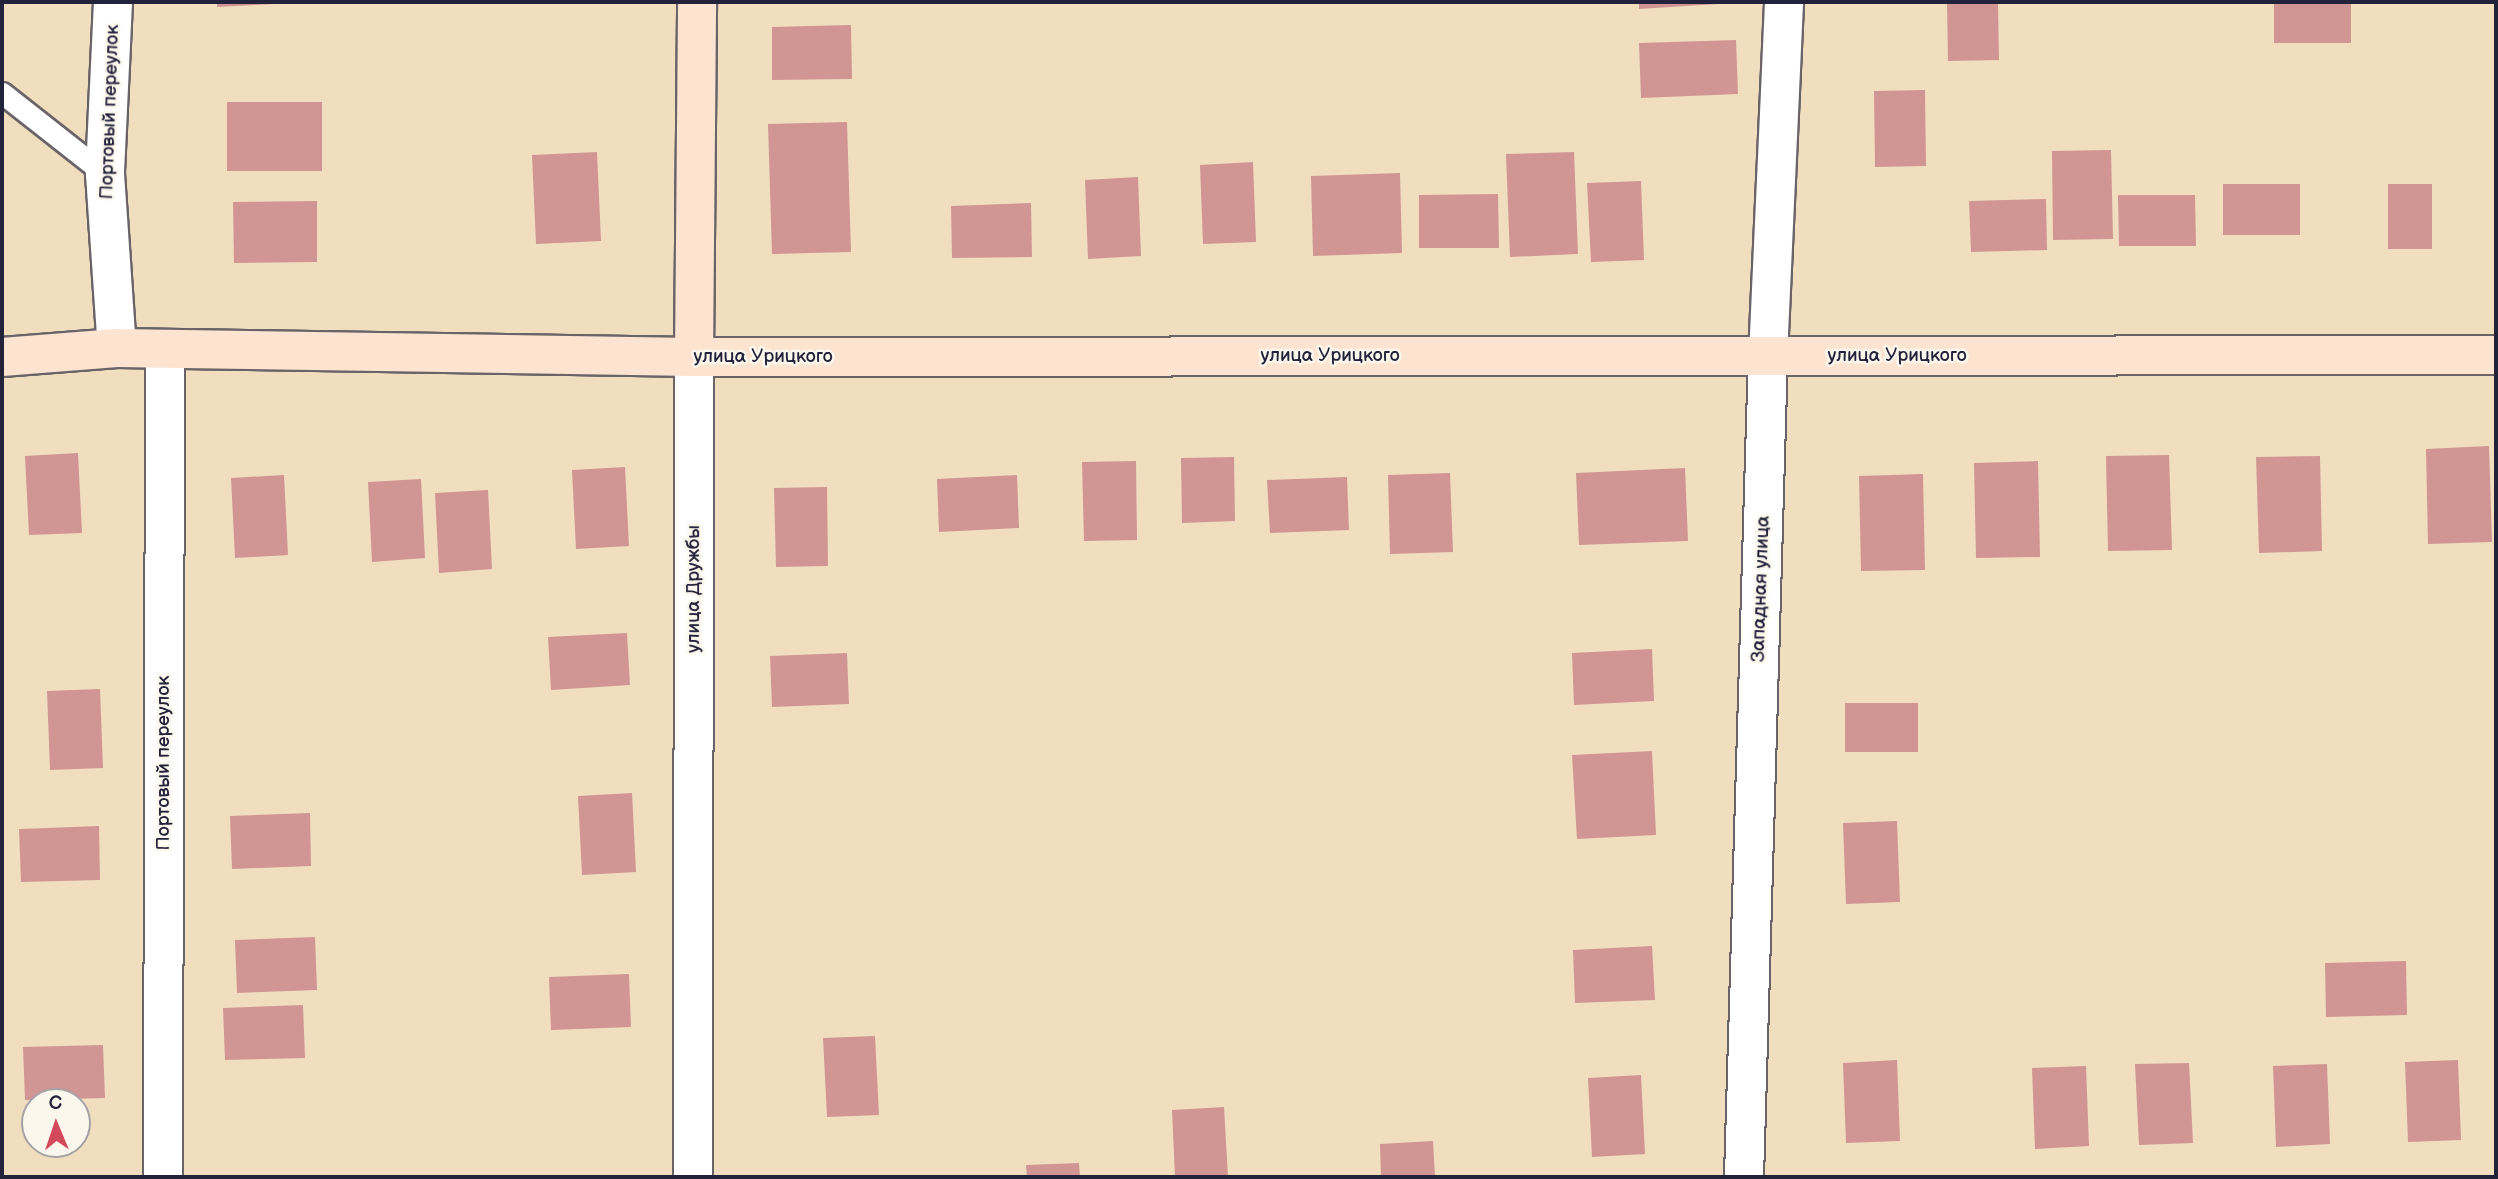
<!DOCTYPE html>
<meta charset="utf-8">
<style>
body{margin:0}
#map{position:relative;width:2498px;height:1179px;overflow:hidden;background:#f1debf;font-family:"Balsamiq Sans",sans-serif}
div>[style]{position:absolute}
.building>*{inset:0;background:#d19694}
.roads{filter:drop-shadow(2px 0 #6a6469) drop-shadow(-2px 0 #6a6469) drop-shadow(0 2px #6a6469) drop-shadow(0 -2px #6a6469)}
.lane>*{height:21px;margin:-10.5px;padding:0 10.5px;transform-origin:10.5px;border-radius:10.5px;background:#fff}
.street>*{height:38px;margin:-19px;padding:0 19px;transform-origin:19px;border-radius:19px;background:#fff}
.secondary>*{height:38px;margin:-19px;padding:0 19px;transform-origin:19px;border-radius:19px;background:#fde4d1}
span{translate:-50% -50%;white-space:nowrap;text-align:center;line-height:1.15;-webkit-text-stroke:5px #fbf7ec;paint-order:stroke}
.street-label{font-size:19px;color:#22223b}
.frame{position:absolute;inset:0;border:4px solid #22223b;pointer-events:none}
.north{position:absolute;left:21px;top:1088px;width:70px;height:70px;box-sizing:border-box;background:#fbf7ec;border:2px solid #a4a2a5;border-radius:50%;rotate:358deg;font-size:19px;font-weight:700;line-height:28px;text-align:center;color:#22223b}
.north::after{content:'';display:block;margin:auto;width:24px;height:32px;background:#d1495b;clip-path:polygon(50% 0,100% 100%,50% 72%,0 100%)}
</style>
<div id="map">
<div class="building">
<div style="clip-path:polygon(217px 2px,275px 2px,275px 4px,217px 7px)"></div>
<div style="clip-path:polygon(1639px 2px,1718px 2px,1718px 4px,1639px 9px)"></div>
<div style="clip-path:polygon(1947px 2px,1998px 2px,1999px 60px,1948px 61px)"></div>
<div style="clip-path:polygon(2274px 2px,2351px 2px,2351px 43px,2274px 43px)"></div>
<div style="clip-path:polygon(851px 25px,852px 79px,772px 80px,772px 27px)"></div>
<div style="clip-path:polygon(1736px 40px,1738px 94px,1641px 98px,1639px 43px)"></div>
<div style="clip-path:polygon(1925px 90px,1926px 166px,1875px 167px,1874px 91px)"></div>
<div style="clip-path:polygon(227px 102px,322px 102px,322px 171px,227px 171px)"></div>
<div style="clip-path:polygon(847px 122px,851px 252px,772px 254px,768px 124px)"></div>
<div style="clip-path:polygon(2111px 150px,2113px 239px,2053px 240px,2052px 151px)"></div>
<div style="clip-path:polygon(597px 152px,601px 241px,536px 244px,532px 155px)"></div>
<div style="clip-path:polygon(1574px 152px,1578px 254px,1510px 257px,1506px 154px)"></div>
<div style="clip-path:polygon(1253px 162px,1256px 242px,1203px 244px,1200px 165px)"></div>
<div style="clip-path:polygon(1400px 173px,1402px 253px,1313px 256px,1311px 176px)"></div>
<div style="clip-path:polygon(1138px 177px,1141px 256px,1088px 259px,1085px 180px)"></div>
<div style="clip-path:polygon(1641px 181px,1644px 260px,1591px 262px,1587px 183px)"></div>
<div style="clip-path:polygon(2223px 184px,2300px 184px,2300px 235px,2223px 235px)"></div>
<div style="clip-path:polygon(2388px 184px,2432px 184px,2432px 249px,2388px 249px)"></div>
<div style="clip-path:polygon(1498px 194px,1499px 248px,1419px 248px,1419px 195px)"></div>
<div style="clip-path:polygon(2118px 195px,2195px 195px,2196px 246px,2119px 246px)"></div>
<div style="clip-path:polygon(2046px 199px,2047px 250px,1971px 252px,1969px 201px)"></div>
<div style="clip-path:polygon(317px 201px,317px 262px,234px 263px,233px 202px)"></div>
<div style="clip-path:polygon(1031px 203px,1032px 257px,952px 258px,951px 206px)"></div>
<div style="clip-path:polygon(2489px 446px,2492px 542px,2428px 544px,2426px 449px)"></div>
<div style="clip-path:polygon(78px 453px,82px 533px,29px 535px,25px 456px)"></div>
<div style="clip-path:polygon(2169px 455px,2172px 550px,2108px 551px,2106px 456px)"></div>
<div style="clip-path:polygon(2320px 456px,2322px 551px,2259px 553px,2256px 457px)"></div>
<div style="clip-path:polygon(1234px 457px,1235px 521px,1182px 523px,1181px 458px)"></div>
<div style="clip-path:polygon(1136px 461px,1137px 540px,1084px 541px,1082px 462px)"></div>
<div style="clip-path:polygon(2038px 461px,2040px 557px,1976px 558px,1974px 463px)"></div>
<div style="clip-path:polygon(625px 467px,629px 546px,576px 549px,572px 470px)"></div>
<div style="clip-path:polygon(1685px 468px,1688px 541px,1579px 545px,1576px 473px)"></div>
<div style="clip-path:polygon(1450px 473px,1453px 552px,1390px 554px,1388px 475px)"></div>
<div style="clip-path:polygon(1923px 474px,1925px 570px,1861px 571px,1859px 476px)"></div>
<div style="clip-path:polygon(284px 475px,288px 555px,235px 558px,231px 478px)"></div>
<div style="clip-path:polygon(1017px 475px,1019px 528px,939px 532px,937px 479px)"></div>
<div style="clip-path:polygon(1347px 477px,1349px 530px,1270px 533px,1267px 480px)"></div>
<div style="clip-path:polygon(421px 479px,425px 558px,372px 562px,368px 482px)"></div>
<div style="clip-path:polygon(827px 487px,828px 566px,776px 567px,774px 488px)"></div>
<div style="clip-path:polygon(488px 490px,492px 569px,439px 573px,435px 493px)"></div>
<div style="clip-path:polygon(627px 633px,630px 685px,551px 690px,548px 637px)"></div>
<div style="clip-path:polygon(1652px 649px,1654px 701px,1574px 705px,1572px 653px)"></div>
<div style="clip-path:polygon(847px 653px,849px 704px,772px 707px,770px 656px)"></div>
<div style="clip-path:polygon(100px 689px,103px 768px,50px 770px,47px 691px)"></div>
<div style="clip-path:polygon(1845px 703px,1918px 703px,1918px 752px,1845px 752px)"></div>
<div style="clip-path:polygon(1652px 751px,1656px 835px,1577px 839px,1572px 755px)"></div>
<div style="clip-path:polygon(632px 793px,636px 872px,582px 875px,578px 796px)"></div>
<div style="clip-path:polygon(310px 813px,311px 866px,232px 869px,230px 816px)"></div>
<div style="clip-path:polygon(1897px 821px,1900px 902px,1846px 904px,1843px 823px)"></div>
<div style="clip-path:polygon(99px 826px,100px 880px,21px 882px,19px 829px)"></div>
<div style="clip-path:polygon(315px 937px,317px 990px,237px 993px,235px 940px)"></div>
<div style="clip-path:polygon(1652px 946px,1655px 1000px,1575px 1003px,1573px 950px)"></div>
<div style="clip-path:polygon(2406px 961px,2407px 1015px,2326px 1017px,2325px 963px)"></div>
<div style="clip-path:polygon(629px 974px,631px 1027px,551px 1030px,549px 977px)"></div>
<div style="clip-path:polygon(303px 1005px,305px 1058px,225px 1060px,223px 1008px)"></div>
<div style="clip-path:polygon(875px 1036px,879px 1115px,827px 1117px,823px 1038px)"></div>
<div style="clip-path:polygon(103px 1045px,105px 1098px,25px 1100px,23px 1047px)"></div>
<div style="clip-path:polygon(1897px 1060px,1900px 1141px,1846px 1143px,1843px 1063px)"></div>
<div style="clip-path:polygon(2458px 1060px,2461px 1140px,2408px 1142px,2405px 1062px)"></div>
<div style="clip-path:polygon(2189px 1063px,2193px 1143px,2139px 1145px,2135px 1064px)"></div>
<div style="clip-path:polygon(2327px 1064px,2330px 1144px,2276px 1147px,2273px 1066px)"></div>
<div style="clip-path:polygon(2086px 1066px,2089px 1146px,2035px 1149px,2032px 1068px)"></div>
<div style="clip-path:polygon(1641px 1075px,1645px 1154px,1592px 1157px,1588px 1078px)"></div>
<div style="clip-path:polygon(1224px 1107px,1228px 1177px,1175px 1177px,1172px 1110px)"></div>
<div style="clip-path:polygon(1433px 1141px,1435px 1177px,1381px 1177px,1380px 1144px)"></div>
<div style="clip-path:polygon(1079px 1163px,1080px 1177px,1027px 1177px,1026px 1165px)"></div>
</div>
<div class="roads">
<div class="lane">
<div style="left:2px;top:93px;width:131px;rotate:38.2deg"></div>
</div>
<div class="street">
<div style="left:113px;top:2px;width:172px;rotate:92.7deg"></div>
<div style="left:105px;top:174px;width:174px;rotate:86.1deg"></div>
<div style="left:163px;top:1177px;width:827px;rotate:-89.86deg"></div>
<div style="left:693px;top:1177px;width:820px;rotate:-89.93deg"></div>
<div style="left:1744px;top:1177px;width:821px;rotate:-88.33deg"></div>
<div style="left:1768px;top:356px;width:354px;rotate:-87.4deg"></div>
</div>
<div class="secondary">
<div style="left:2px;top:357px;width:115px;rotate:-4.5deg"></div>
<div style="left:117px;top:348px;width:577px;rotate:0.89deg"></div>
<div style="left:694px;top:357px;width:1802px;rotate:-0.06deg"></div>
<div style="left:694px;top:357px;width:355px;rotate:-89.5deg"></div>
</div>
</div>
<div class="street-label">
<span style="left:110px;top:112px;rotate:-88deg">Портовый переулок</span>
<span style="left:1330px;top:356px">улица Урицкого</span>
<span style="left:1897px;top:356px">улица Урицкого</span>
<span style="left:763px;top:357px">улица Урицкого</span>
<span style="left:694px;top:589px;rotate:-90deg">улица Дружбы</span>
<span style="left:1761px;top:589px;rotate:-88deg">Западная улица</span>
<span style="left:164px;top:763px;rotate:-90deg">Портовый переулок</span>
</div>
<div class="frame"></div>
<div class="north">С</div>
</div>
